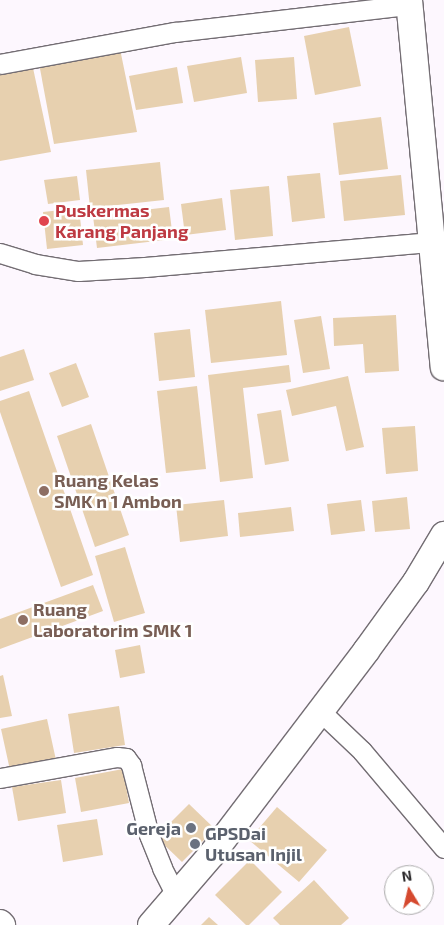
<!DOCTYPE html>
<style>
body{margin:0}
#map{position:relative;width:444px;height:925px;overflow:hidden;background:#fdf7fe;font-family:"Exo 2",sans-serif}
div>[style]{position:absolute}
.building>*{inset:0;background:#e7d0af}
.roads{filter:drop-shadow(1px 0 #736d73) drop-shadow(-1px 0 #736d73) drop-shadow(0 1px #736d73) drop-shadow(0 -1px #736d73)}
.street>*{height:19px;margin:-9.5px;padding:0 9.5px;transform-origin:9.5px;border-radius:9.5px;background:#fff}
.secondary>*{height:26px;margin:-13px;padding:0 13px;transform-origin:13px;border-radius:13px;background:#fff}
.dots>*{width:14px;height:14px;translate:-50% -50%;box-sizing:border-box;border:2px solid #fff;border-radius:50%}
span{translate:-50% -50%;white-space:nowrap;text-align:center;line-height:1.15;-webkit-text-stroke:5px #fff;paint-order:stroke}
.health-label{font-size:18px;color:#be3a42;font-weight:700}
.left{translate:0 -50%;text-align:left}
.education-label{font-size:18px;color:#785e54;font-weight:700}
.worship-label{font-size:18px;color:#5b616d;font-weight:700}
.right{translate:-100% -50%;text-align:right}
.north{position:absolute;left:384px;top:865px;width:50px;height:50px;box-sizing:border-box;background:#fff;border:1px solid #abaaab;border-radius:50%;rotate:351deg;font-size:14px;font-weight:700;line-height:20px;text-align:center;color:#2c2a2c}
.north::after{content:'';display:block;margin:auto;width:18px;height:22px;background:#d5492f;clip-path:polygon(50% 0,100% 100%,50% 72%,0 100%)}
</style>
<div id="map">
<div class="building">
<div style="clip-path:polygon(349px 27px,361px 86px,315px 95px,304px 36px)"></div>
<div style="clip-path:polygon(119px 44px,137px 132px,54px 144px,38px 58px)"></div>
<div style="clip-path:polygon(241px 57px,247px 93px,194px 102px,187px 66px)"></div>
<div style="clip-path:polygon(294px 57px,297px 99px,258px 102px,255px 60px)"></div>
<div style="clip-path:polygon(177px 67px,183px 103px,136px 110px,129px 76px)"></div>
<div style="clip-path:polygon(33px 68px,51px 152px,0 161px,0 73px)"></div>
<div style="clip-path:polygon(381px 117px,388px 169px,339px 175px,333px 123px)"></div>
<div style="clip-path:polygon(160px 162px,164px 200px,90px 208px,86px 170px)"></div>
<div style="clip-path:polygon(320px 173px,325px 218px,292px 222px,287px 176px)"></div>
<div style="clip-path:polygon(401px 175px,405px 215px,344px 221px,340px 181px)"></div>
<div style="clip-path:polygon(77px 176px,80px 200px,48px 204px,44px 180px)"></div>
<div style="clip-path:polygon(269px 186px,273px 236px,235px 240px,230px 190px)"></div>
<div style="clip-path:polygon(222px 198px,226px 230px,185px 235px,181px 204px)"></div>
<div style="clip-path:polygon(169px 207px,173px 239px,97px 248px,93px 216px)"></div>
<div style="clip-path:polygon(79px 208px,83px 245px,47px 249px,43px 212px)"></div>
<div style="clip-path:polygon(281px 301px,287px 355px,211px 363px,205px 310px)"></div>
<div style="clip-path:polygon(396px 315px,399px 371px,365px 373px,363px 344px,334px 346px,333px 318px)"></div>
<div style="clip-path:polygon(321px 316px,330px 369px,303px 373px,294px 320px)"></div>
<div style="clip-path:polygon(190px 329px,195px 377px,159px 381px,154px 333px)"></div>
<div style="clip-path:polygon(24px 349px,34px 380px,0 391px,0 357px)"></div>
<div style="clip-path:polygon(76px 363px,89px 397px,62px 407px,49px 373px)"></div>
<div style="clip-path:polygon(289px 365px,291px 382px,243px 388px,253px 478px,220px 482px,208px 375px)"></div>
<div style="clip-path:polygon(348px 376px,364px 447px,346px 451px,336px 406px,292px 416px,286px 390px)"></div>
<div style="clip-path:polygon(197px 386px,206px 469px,166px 473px,157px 391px)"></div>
<div style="clip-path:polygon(29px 391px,93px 575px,61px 587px,0 412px,0 401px)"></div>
<div style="clip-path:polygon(281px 410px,289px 461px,265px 465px,257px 414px)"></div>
<div style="clip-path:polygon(91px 424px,129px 535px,95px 547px,57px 436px)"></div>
<div style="clip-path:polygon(415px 426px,418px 471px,386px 474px,382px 428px)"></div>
<div style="clip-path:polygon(407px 497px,410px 529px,375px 532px,372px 501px)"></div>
<div style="clip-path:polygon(224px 500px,228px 536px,180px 542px,176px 505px)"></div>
<div style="clip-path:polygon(361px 500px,365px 531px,331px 535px,327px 504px)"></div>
<div style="clip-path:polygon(291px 507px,294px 531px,240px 537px,238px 513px)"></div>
<div style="clip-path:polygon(125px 547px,145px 613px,114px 622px,95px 556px)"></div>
<div style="clip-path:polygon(93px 585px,103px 611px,0 649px,0 619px)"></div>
<div style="clip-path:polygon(140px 645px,145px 673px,120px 678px,115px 650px)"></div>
<div style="clip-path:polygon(3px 675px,12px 716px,0 718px,0 676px)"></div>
<div style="clip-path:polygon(119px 706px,125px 745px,74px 753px,68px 714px)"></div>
<div style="clip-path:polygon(47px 719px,56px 760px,10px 770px,1px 729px)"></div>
<div style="clip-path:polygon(123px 769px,129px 803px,81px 812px,75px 778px)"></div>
<div style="clip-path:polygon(61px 780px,66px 813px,18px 821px,12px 787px)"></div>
<div style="clip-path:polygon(189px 804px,215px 829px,182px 862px,156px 837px)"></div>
<div style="clip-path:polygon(277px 807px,327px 850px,299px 882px,249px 840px)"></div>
<div style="clip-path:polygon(97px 819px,103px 855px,63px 862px,57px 825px)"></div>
<div style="clip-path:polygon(250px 860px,282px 892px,249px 925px,246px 925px,215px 895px)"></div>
<div style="clip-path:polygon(314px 880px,349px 918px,341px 925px,280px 925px,273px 918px)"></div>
<div style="clip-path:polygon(209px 917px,218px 925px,201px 925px)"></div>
</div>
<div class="roads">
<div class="street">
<div style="left:0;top:64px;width:178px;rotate:-10.4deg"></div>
<div style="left:175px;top:32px;width:237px;rotate:-6.6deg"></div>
<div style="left:0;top:253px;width:37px;rotate:17deg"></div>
<div style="left:35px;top:264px;width:44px;rotate:9.2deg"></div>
<div style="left:78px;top:271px;width:67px;rotate:-3.4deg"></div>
<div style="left:145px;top:267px;width:288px;rotate:-5deg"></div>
<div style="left:319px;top:710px;width:59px;rotate:43.6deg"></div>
<div style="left:362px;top:751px;width:127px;rotate:49.8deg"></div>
<div style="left:0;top:778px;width:119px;rotate:-10.2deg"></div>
<div style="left:117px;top:757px;width:9px;rotate:6deg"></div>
<div style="left:126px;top:758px;width:9px;rotate:54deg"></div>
<div style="left:131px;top:765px;width:72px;rotate:75.6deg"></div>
<div style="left:149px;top:835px;width:35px;rotate:68deg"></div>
<div style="left:162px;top:868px;width:33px;rotate:63deg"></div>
</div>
<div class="secondary">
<div style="left:409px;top:0;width:369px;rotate:84.6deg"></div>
<div style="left:0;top:923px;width:3px;rotate:45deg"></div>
<div style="left:151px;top:925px;width:94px;rotate:-49.3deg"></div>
<div style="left:212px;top:854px;width:255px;rotate:-52.8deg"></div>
<div style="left:366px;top:651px;width:85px;rotate:-54.1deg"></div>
<div style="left:416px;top:582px;width:55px;rotate:-59.2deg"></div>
</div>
</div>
<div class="dots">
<div style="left:44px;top:221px;background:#e0444e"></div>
<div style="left:44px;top:491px;background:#8d6e63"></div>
<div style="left:23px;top:620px;background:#8d6e63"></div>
<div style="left:191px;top:828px;background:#6b7280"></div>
<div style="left:195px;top:844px;background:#6b7280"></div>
</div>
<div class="health-label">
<span class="left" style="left:55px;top:221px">Puskermas<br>Karang Panjang</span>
</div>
<div class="education-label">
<span class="left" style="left:54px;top:491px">Ruang Kelas<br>SMK n 1 Ambon</span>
<span class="left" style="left:33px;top:620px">Ruang<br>Laboratorim SMK 1</span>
</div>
<div class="worship-label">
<span class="right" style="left:181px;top:828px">Gereja</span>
<span class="left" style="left:205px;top:844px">GPSDai<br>Utusan Injil</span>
</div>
<div class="north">N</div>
</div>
